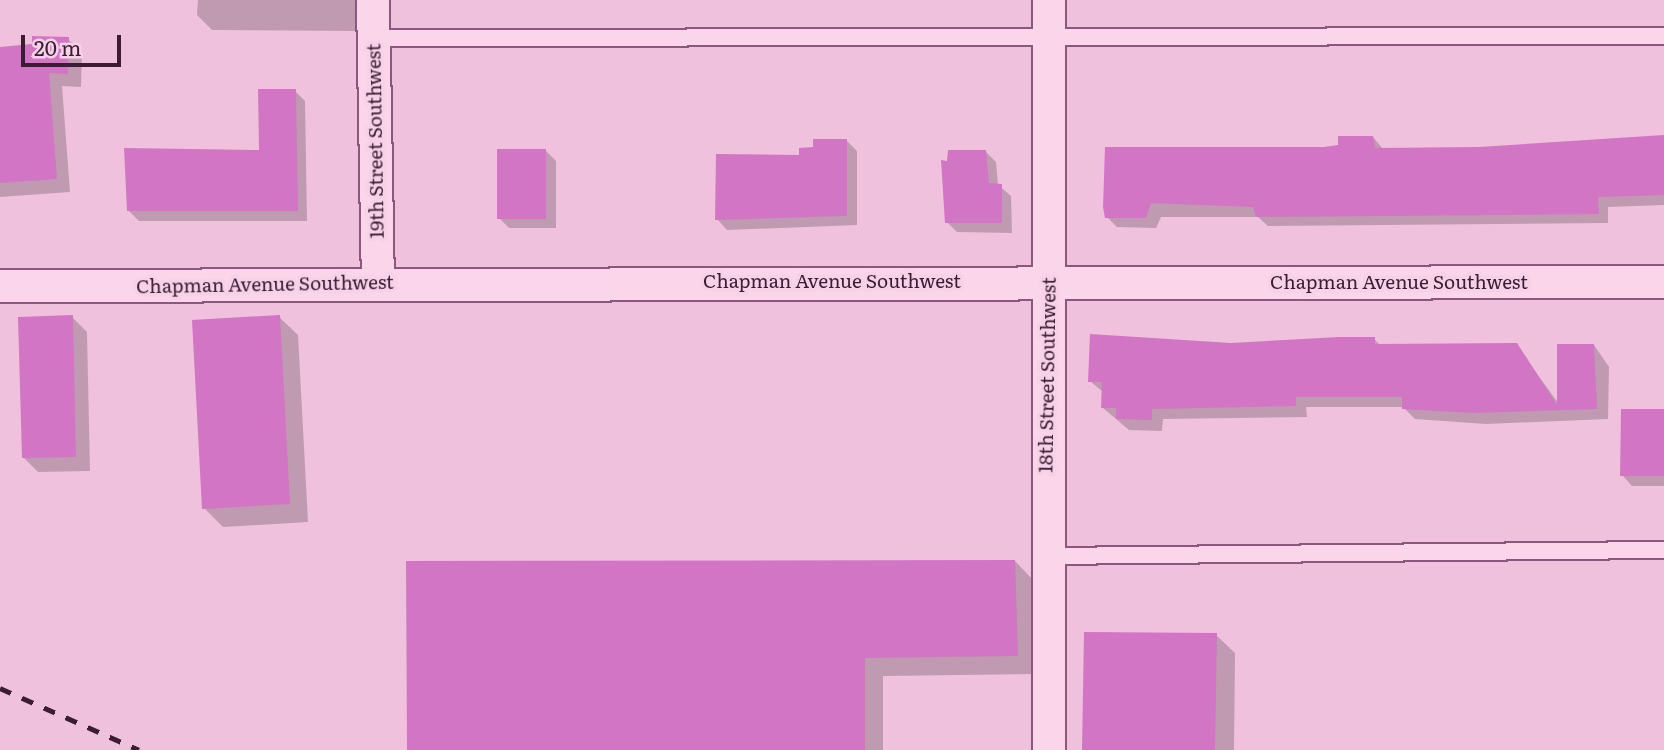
<!DOCTYPE html>
<style>
body{margin:0}
#map{position:relative;width:1664px;height:750px;overflow:hidden;background:#f0c1dc;font-family:Literata,serif}
div>[style]{position:absolute}
.shadow>*{inset:0;background:#0003}
.building>*{inset:0;background:#d175c4}
.roads{filter:drop-shadow(2px 0 #8b577e) drop-shadow(-2px 0 #8b577e) drop-shadow(0 2px #8b577e) drop-shadow(0 -2px #8b577e)}
.service>*{height:16px;margin:-8px;padding:0 8px;transform-origin:8px;border-radius:8px;background:#fbd5ea}
.minor>*{height:32px;margin:-16px;padding:0 16px;transform-origin:16px;border-radius:16px;background:#fbd5ea}
.rail>*{height:5px;margin-top:-2.5px;transform-origin:0;background:repeating-linear-gradient(90deg,#3a1d34 0 12px,transparent 0 24px)}
span{translate:-50% -50%;white-space:nowrap;text-align:center;line-height:1.15;-webkit-text-stroke:7px #f7d1e7;paint-order:stroke}
.street-label{font-size:19px;color:#3a1d34}
.scale{position:absolute;left:21px;top:35px;width:100px;height:32px;box-sizing:border-box;border:4px solid #3a1d34;border-top:0;padding-left:9px;font-size:21px;line-height:24px;white-space:nowrap;color:#3a1d34;-webkit-text-stroke:5px #f7d1e7;paint-order:stroke}
</style>
<div id="map">
<div class="shadow">
<div style="clip-path:polygon(198px 0,355px 0,355px 31px,212px 30px,197px 15px)"></div>
<div style="clip-path:polygon(68px 39px,82px 53px,81px 87px,62px 86px,70px 192px,0 197px,0 49px)"></div>
<div style="clip-path:polygon(295px 91px,305px 101px,307px 221px,139px 221px,128px 210px,261px 152px)"></div>
<div style="clip-path:polygon(1373px 137px,1383px 149px,1479px 149px,1664px 137px,1664px 205px,1608px 207px,1608px 223px,1268px 226px,1258px 217px,1161px 217px,1156px 228px,1117px 227px,1107px 217px,1107px 148px,1324px 149px)"></div>
<div style="clip-path:polygon(846px 140px,857px 151px,857px 225px,727px 230px,717px 219px,800px 157px)"></div>
<div style="clip-path:polygon(546px 151px,556px 161px,556px 228px,509px 228px,499px 218px)"></div>
<div style="clip-path:polygon(986px 152px,996px 162px,998px 185px,1011px 196px,1012px 233px,957px 232px,947px 222px)"></div>
<div style="clip-path:polygon(72px 317px,87px 332px,90px 471px,38px 472px,23px 457px)"></div>
<div style="clip-path:polygon(279px 317px,298px 335px,308px 522px,223px 527px,204px 508px)"></div>
<div style="clip-path:polygon(1374px 339px,1381px 346px,1516px 345px,1559px 404px,1594px 345px,1609px 367px,1608px 419px,1486px 424px,1415px 419px,1403px 407px,1306px 407px,1307px 417px,1163px 419px,1162px 431px,1129px 430px,1103px 408px,1103px 392px,1090px 381px,1231px 344px)"></div>
<div style="clip-path:polygon(1664px 411px,1664px 486px,1632px 486px,1622px 475px)"></div>
<div style="clip-path:polygon(1015px 561px,1033px 580px,1035px 674px,883px 676px,883px 750px,409px 750px)"></div>
<div style="clip-path:polygon(1216px 635px,1235px 653px,1234px 750px,1084px 750px)"></div>
</div>
<div class="building">
<div style="clip-path:polygon(32px 36px,69px 37px,68px 74px,49px 73px,57px 179px,0 183px,0 47px,32px 44px)"></div>
<div style="clip-path:polygon(258px 89px,296px 89px,298px 211px,127px 211px,124px 148px,259px 150px)"></div>
<div style="clip-path:polygon(1664px 135px,1664px 195px,1598px 197px,1599px 214px,1256px 217px,1253px 207px,1151px 203px,1146px 218px,1105px 218px,1103px 207px,1105px 147px,1324px 147px,1338px 145px,1338px 136px,1373px 136px,1375px 148px,1479px 147px)"></div>
<div style="clip-path:polygon(813px 139px,847px 139px,847px 216px,715px 220px,716px 154px,799px 155px,799px 148px,813px 147px)"></div>
<div style="clip-path:polygon(497px 149px,546px 149px,546px 219px,497px 219px)"></div>
<div style="clip-path:polygon(948px 150px,986px 150px,989px 183px,1002px 184px,1002px 223px,945px 223px,941px 160px,947px 161px)"></div>
<div style="clip-path:polygon(73px 315px,76px 457px,22px 458px,18px 317px)"></div>
<div style="clip-path:polygon(280px 315px,290px 504px,202px 509px,192px 320px)"></div>
<div style="clip-path:polygon(1090px 334px,1231px 343px,1339px 337px,1375px 337px,1375px 344px,1517px 343px,1557px 405px,1557px 344px,1594px 344px,1597px 409px,1474px 413px,1402px 409px,1402px 397px,1296px 397px,1296px 406px,1152px 409px,1152px 420px,1116px 419px,1116px 408px,1101px 408px,1102px 382px,1088px 382px)"></div>
<div style="clip-path:polygon(1621px 409px,1664px 409px,1664px 476px,1620px 476px)"></div>
<div style="clip-path:polygon(1015px 560px,1018px 656px,865px 658px,865px 750px,407px 750px,406px 561px)"></div>
<div style="clip-path:polygon(1084px 632px,1217px 633px,1215px 750px,1082px 750px)"></div>
</div>
<div class="roads">
<div class="service">
<div style="left:374px;top:38px;width:1290px;rotate:-0.09deg"></div>
<div style="left:1046px;top:556px;width:618px;rotate:-0.56deg"></div>
</div>
<div class="minor">
<div style="left:373px;top:0;width:283px;rotate:89deg"></div>
<div style="left:0;top:286px;width:1664px;rotate:-0.14deg"></div>
<div style="left:1049px;top:750px;width:750px;rotate:-90deg"></div>
</div>
</div>
<div class="rail">
<div style="left:0;top:688px;width:152px;rotate:24deg"></div>
</div>
<div class="street-label">
<span style="left:375px;top:141px;rotate:-91deg">19th Street Southwest</span>
<span style="left:832px;top:281px">Chapman Avenue Southwest</span>
<span style="left:1399px;top:282px">Chapman Avenue Southwest</span>
<span style="left:265px;top:284px;rotate:-1deg">Chapman Avenue Southwest</span>
<span style="left:1047px;top:375px;rotate:-89deg">18th Street Southwest</span>
</div>
<div class="scale">20 m</div>
</div>
